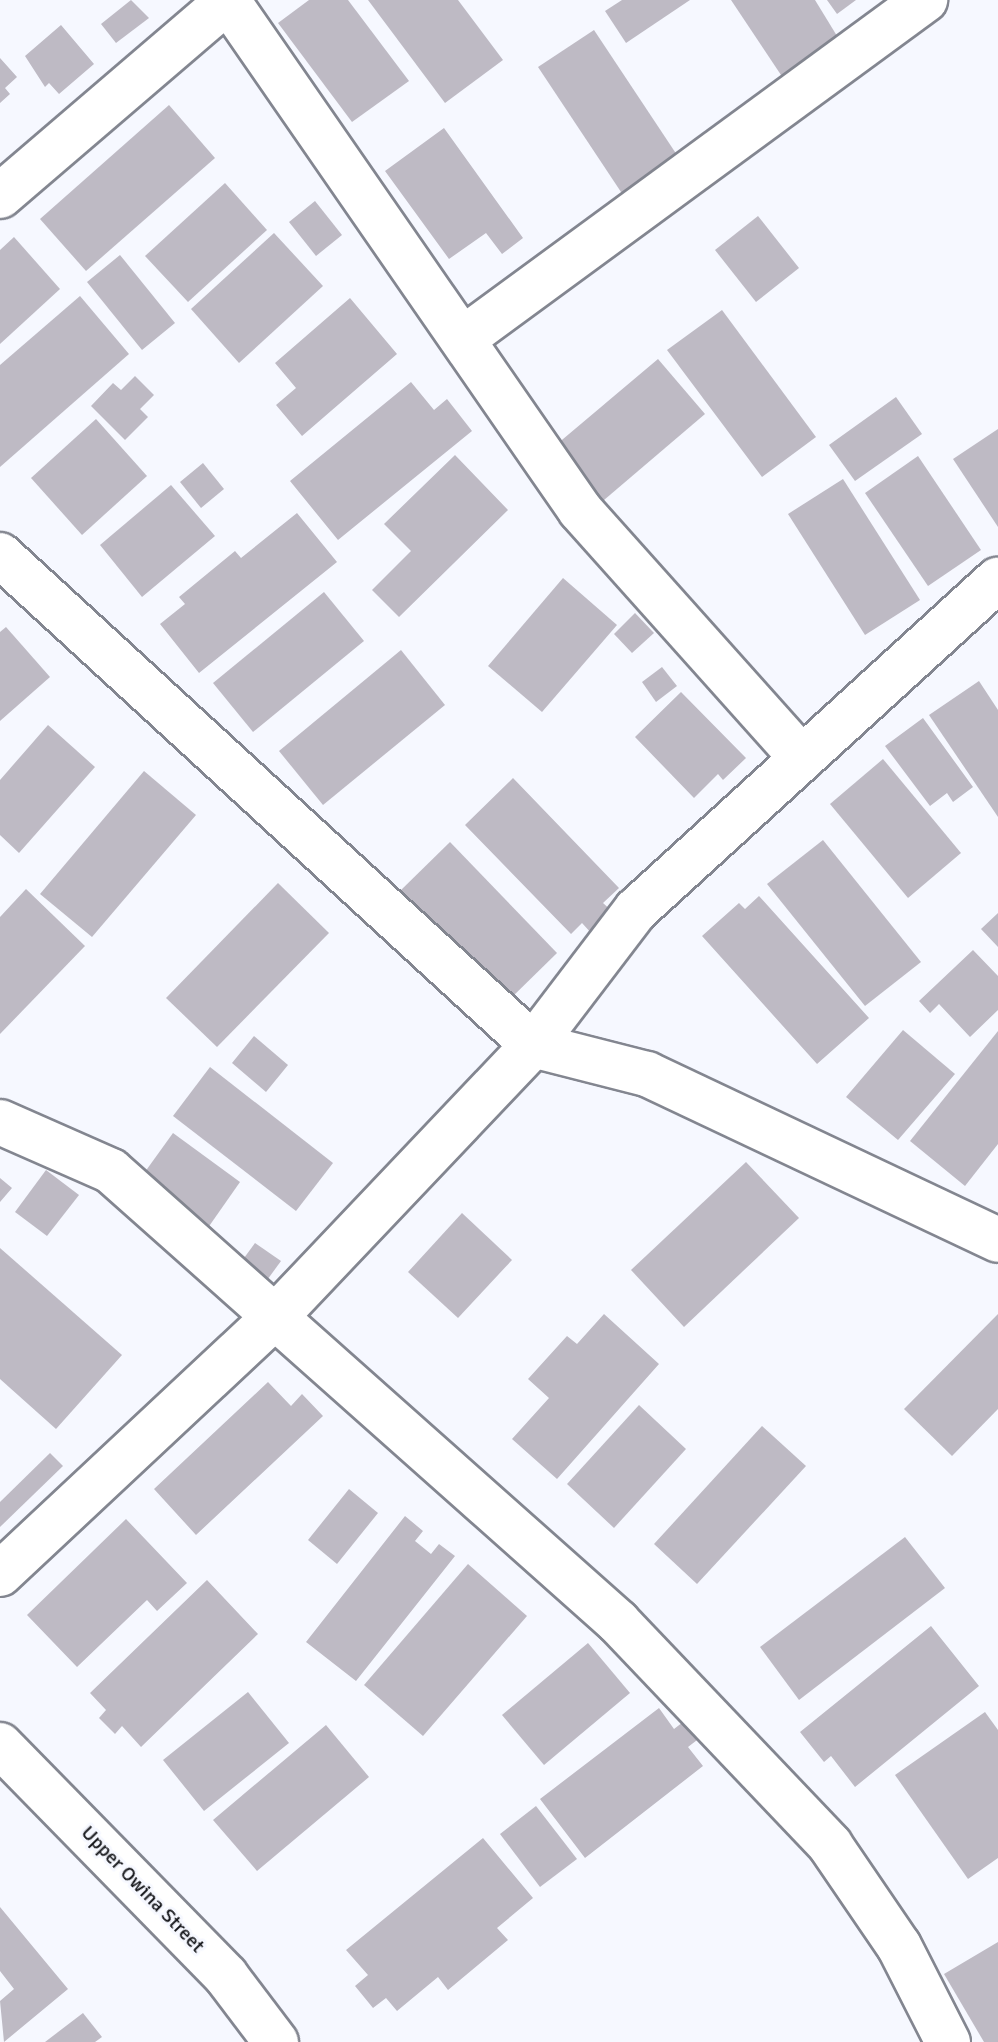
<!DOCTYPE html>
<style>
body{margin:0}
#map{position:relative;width:998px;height:2042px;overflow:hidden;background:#f6f8ff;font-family:Signika,sans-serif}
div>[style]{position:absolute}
.building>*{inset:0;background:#bebac4}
.roads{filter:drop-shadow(2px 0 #838690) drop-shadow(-2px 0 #838690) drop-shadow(0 2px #838690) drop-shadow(0 -2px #838690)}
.minor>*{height:44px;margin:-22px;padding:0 22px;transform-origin:22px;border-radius:22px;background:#fff}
span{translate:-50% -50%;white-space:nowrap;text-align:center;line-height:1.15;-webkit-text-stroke:6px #f6f8ff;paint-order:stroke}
.street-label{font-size:20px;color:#141519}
</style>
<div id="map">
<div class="building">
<div style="clip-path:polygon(131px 0,149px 18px,116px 43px,101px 24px)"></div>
<div style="clip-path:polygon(309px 0,348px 0,409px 81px,352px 122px,278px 23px)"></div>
<div style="clip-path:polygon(368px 0,458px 0,503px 60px,445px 103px)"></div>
<div style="clip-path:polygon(622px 0,690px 0,626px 43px,605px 11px)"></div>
<div style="clip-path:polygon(731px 0,815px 0,845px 49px,787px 84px)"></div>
<div style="clip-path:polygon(827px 0,856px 0,837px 14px)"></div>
<div style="clip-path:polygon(61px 25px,94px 64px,59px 94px,49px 83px,45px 87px,25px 56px)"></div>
<div style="clip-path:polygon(594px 30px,681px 161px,625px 198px,538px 67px)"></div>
<div style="clip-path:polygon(0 58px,17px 77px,5px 88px,10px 94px,0 103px)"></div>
<div style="clip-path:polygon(169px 105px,215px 158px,86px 271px,40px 219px)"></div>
<div style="clip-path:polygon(444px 128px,523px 238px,502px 254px,486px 233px,449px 259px,385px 171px)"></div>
<div style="clip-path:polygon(225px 183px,267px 230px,188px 302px,145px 256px)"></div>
<div style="clip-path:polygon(315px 201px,342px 235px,316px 256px,289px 222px)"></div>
<div style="clip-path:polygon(758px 216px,799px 268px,756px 302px,715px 250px)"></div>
<div style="clip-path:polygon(274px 233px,323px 286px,239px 363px,191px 309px)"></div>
<div style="clip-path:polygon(14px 237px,60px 289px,0 344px,0 250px)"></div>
<div style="clip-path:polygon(120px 255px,175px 323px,142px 350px,87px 282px)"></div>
<div style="clip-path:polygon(80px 296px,129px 354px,0 467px,0 365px)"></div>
<div style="clip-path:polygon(350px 298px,397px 354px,302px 436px,276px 405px,296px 388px,275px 363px)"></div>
<div style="clip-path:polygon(722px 310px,816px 437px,762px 477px,667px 350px)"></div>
<div style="clip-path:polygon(658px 359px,705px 414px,597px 506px,550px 450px)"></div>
<div style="clip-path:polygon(135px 376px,154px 395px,140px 409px,148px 417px,125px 440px,91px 406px,113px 383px,121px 390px)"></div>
<div style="clip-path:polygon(411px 382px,434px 410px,447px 399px,472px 431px,338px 540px,290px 481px)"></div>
<div style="clip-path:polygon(896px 397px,922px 434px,855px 481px,829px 445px)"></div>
<div style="clip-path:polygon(96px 419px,147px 476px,82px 535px,31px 478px)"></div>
<div style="clip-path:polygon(998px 429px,998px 527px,953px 459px)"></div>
<div style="clip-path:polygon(455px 455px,508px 510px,399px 617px,372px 590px,411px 551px,384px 524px)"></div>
<div style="clip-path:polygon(918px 456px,981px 550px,928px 586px,865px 493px)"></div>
<div style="clip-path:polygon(203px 463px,224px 489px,201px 508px,180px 482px)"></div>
<div style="clip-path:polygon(843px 479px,920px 600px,865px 635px,788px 514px)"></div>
<div style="clip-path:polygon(171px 485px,215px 536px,142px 597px,100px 545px)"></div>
<div style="clip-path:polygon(297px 513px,337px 562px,199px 673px,160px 624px,185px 604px,179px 597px,235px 551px,241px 558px)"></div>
<div style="clip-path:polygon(563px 578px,617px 625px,542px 712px,488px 666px)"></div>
<div style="clip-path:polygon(324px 592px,364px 641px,253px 732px,213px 683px)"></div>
<div style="clip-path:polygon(635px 613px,654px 633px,632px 653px,614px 634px)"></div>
<div style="clip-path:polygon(6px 627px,50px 677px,0 721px,0 632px)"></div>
<div style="clip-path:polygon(401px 650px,445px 705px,323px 805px,279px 751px)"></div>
<div style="clip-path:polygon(662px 667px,677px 686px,656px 702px,642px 682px)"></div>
<div style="clip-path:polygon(979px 681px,998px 710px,998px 817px,929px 715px)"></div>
<div style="clip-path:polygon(681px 692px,746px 758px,723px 780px,718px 774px,694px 798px,635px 737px)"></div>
<div style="clip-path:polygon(923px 718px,973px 787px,953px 802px,947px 793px,930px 806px,885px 746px)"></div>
<div style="clip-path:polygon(48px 725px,95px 767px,19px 853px,0 835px,0 780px)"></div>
<div style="clip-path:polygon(883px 759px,961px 853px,908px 898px,830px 804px)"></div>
<div style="clip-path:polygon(144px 771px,196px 815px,92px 937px,40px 894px)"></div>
<div style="clip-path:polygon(513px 778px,619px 888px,603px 903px,614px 913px,592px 934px,582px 923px,571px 934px,465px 825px)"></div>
<div style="clip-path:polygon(823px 840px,921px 962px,865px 1006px,767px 884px)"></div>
<div style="clip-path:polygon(450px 842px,557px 953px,506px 1003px,399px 892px)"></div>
<div style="clip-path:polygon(278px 883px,329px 933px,217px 1047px,166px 998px)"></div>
<div style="clip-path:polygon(26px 889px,85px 946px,0 1034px,0 917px)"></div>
<div style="clip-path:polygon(759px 896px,869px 1018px,817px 1064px,702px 936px,739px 903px,745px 909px)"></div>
<div style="clip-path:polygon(998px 913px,998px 947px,981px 929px)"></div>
<div style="clip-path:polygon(973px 950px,998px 976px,998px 1010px,970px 1037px,939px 1004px,930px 1013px,919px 1001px)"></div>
<div style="clip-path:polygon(903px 1030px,955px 1074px,898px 1140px,846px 1097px)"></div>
<div style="clip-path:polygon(998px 1031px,998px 1144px,965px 1186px,910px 1141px)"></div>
<div style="clip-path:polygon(254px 1036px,288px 1065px,266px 1092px,232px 1063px)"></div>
<div style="clip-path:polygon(210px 1067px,333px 1163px,296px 1211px,173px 1116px)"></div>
<div style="clip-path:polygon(173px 1133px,240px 1182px,205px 1232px,137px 1183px)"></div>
<div style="clip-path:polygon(746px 1162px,799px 1218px,684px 1327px,631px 1270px)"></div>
<div style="clip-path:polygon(46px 1170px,79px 1195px,47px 1236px,15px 1212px)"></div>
<div style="clip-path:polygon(0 1178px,12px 1188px,0 1202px)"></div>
<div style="clip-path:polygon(462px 1213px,512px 1260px,458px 1318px,408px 1272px)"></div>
<div style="clip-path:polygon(255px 1243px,281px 1261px,262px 1287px,236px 1269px)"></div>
<div style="clip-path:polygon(0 1248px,122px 1355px,56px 1429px,0 1379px)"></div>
<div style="clip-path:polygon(604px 1314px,659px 1364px,557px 1479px,512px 1439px,549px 1398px,528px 1379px,567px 1336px,577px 1344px)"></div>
<div style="clip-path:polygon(998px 1314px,998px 1409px,952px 1456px,904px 1409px)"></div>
<div style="clip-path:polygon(268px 1382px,291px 1406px,302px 1394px,323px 1416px,196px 1535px,154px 1489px)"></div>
<div style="clip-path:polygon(639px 1405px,686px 1449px,614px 1528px,567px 1484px)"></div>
<div style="clip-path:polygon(762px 1426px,806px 1466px,697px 1584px,654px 1544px)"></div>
<div style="clip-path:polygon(50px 1453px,63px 1466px,0 1527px,0 1502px)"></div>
<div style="clip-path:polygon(349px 1489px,378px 1513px,337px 1564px,308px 1540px)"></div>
<div style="clip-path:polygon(405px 1516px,423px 1531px,415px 1541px,431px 1554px,439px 1544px,455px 1556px,356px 1681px,306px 1642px)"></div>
<div style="clip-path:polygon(126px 1519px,187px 1583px,157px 1611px,147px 1600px,77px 1667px,27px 1615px)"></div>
<div style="clip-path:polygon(905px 1537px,945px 1588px,799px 1700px,760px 1647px)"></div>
<div style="clip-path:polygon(468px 1564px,527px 1616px,423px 1736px,364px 1685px)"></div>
<div style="clip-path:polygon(207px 1580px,258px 1634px,141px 1747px,122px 1726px,115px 1734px,99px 1718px,106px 1710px,90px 1693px)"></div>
<div style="clip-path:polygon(931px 1626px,979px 1686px,855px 1787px,831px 1756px,824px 1762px,800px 1732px)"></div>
<div style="clip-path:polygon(588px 1643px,630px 1693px,544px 1765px,502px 1715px)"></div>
<div style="clip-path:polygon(248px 1692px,289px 1743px,204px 1811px,163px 1760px)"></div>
<div style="clip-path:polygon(659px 1708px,674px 1729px,687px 1719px,701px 1737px,688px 1747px,703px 1766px,585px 1858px,540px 1799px)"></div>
<div style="clip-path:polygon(985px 1712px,998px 1730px,998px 1858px,968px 1879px,895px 1775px)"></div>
<div style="clip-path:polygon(326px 1725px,369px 1777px,257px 1871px,213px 1820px)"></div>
<div style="clip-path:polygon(536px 1806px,577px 1859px,540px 1887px,500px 1834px)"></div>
<div style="clip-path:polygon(483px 1838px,533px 1898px,497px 1928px,508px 1940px,448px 1990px,438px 1977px,397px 2011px,386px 1998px,373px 2008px,355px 1986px,368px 1975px,346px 1950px)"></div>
<div style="clip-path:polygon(0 1907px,68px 1989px,4px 2042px,0 2001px,14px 1989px,0 1971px)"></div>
<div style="clip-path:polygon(998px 1942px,998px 2042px,984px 2042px,944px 1974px)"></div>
<div style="clip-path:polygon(83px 2013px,102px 2037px,95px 2042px,45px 2042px)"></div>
</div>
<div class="roads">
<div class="minor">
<div style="left:228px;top:1px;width:619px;rotate:55.33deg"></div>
<div style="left:580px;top:510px;width:333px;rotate:48.2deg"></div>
<div style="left:0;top:196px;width:301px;rotate:-40.6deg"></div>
<div style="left:464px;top:338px;width:572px;rotate:-36.25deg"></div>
<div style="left:0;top:555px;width:724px;rotate:42.59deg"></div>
<div style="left:533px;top:1045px;width:118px;rotate:14.3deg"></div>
<div style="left:647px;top:1074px;width:388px;rotate:25.3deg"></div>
<div style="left:0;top:1122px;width:121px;rotate:23.8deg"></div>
<div style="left:111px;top:1171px;width:679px;rotate:41.65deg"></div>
<div style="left:618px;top:1622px;width:308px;rotate:46.4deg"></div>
<div style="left:830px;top:1845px;width:122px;rotate:55.7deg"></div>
<div style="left:899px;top:1946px;width:108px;rotate:63deg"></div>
<div style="left:0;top:1574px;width:381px;rotate:-43.1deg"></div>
<div style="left:278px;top:1314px;width:371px;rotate:-46.5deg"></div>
<div style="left:533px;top:1045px;width:170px;rotate:-52.7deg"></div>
<div style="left:636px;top:910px;width:490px;rotate:-42.4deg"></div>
<div style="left:0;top:1745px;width:323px;rotate:45.6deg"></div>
<div style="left:226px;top:1976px;width:83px;rotate:52.9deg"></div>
</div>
</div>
<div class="street-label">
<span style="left:143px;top:1889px;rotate:46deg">Upper Owina Street</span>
</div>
</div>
